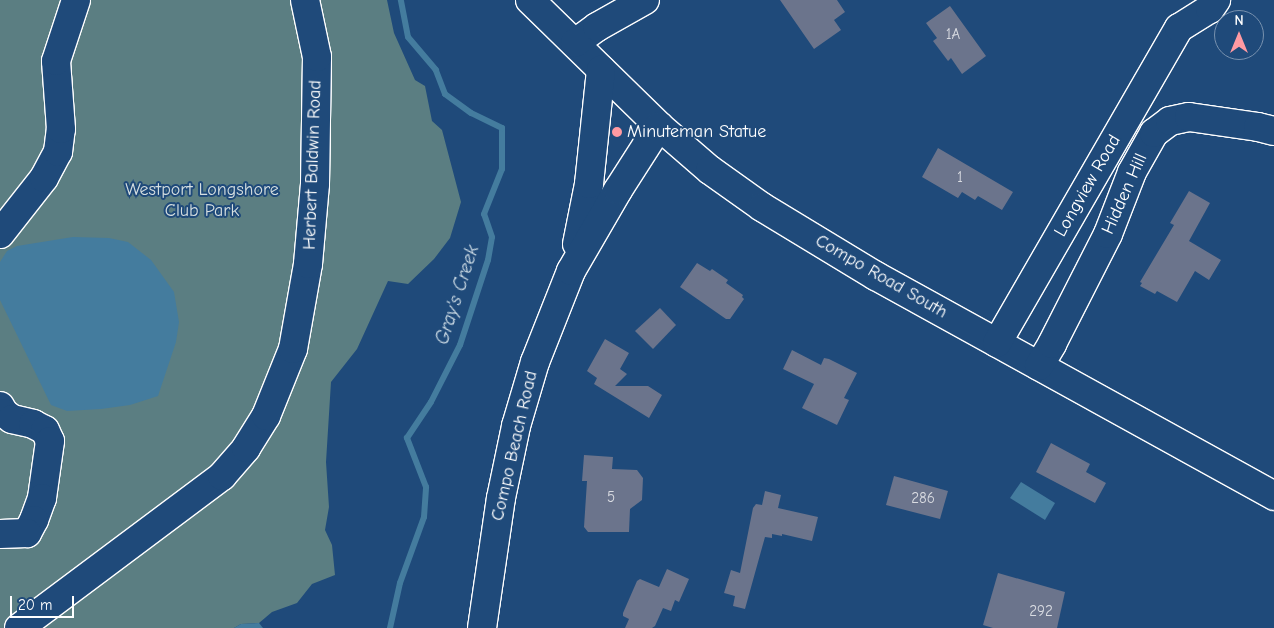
<!DOCTYPE html>
<style>
body{margin:0}
#map{position:relative;width:1274px;height:628px;overflow:hidden;background:#1f4a7a;font-family:"Comic Neue",sans-serif}
div>[style]{position:absolute}
.green>*{inset:0;background:#5b7e82}
.water>*{inset:0;background:#447c9e}
.stream>*{height:6px;margin:-3px;padding:0 3px;transform-origin:3px;border-radius:3px;background:#447c9e}
.building>*{inset:0;background:#6b748c}
.roads{filter:drop-shadow(1px 0 #fff) drop-shadow(-1px 0 #fff) drop-shadow(0 1px #fff) drop-shadow(0 -1px #fff)}
.minor>*{height:28px;margin:-14px;padding:0 14px;transform-origin:14px;border-radius:14px;background:#1f4a7a}
.dots>*{width:14px;height:14px;translate:-50% -50%;box-sizing:border-box;border:2px solid #1f4a7a;border-radius:50%}
span{translate:-50% -50%;white-space:nowrap;text-align:center;line-height:1.15;-webkit-text-stroke:4px #1f4a7a;paint-order:stroke}
.number-label{font-size:15px;color:#dadce2}
.number-label span{-webkit-text-stroke-width:0}
.poi-label{font-size:18px;color:#fff}
.left{translate:0 -50%;text-align:left}
.street-label{font-size:18px;color:#fff}
.park-label{font-size:18px;color:#d6dfe0}
.water-label{font-size:19px;color:#d0dee7;font-style:italic}
.north{position:absolute;left:1214px;top:10px;width:50px;height:50px;box-sizing:border-box;background:#1f4a7a;border:1px solid #7992af;border-radius:50%;rotate:0deg;font-size:14px;font-weight:700;line-height:20px;text-align:center;color:#fff}
.north::after{content:'';display:block;margin:auto;width:18px;height:22px;background:#ff9aa2;clip-path:polygon(50% 0,100% 100%,50% 72%,0 100%)}
.scale{position:absolute;left:10px;top:596px;width:64px;height:22px;box-sizing:border-box;border:2px solid #fff;border-top:0;padding-left:6px;font-size:15px;line-height:18px;white-space:nowrap;color:#fff;-webkit-text-stroke:4px #1f4a7a;paint-order:stroke}
</style>
<div id="map">
<div class="green">
<div style="clip-path:polygon(0 0,387px 0,394px 33px,415px 80px,425px 86px,432px 121px,442px 130px,461px 202px,450px 238px,434px 259px,408px 284px,388px 281px,357px 349px,331px 382px,326px 462px,329px 507px,325px 530px,332px 545px,335px 575px,312px 584px,297px 603px,272px 612px,259px 623px,241px 624px,234px 628px,0 628px)"></div>
</div>
<div class="water">
<div style="clip-path:polygon(73px 237px,109px 238px,128px 242px,151px 260px,174px 292px,179px 322px,176px 342px,158px 396px,130px 405px,101px 409px,67px 411px,51px 405px,0 300px,0 262px,7px 251px,17px 246px)"></div>
<div style="clip-path:polygon(1021px 482px,1055px 503px,1045px 520px,1010px 498px)"></div>
<div style="clip-path:polygon(259px 623px,263px 628px,234px 628px,241px 624px)"></div>
</div>
<div class="stream">
<div style="left:390px;top:628px;width:46px;rotate:-77.5deg"></div>
<div style="left:400px;top:583px;width:70px;rotate:-70deg"></div>
<div style="left:424px;top:517px;width:30px;rotate:-86deg"></div>
<div style="left:426px;top:487px;width:53px;rotate:-111.2deg"></div>
<div style="left:407px;top:438px;width:43px;rotate:-56.3deg"></div>
<div style="left:431px;top:402px;width:64px;rotate:-63deg"></div>
<div style="left:460px;top:345px;width:89px;rotate:-71.8deg"></div>
<div style="left:488px;top:260px;width:23px;rotate:-80deg"></div>
<div style="left:492px;top:237px;width:24px;rotate:-109deg"></div>
<div style="left:484px;top:214px;width:48px;rotate:-68.2deg"></div>
<div style="left:502px;top:169px;width:41px;rotate:-90deg"></div>
<div style="left:502px;top:128px;width:34px;rotate:-154deg"></div>
<div style="left:471px;top:113px;width:32px;rotate:-144deg"></div>
<div style="left:445px;top:94px;width:26px;rotate:-111deg"></div>
<div style="left:436px;top:70px;width:43px;rotate:-130.3deg"></div>
<div style="left:408px;top:37px;width:38px;rotate:-101deg"></div>
</div>
<div class="building">
<div style="clip-path:polygon(780px 0,837px 0,845px 12px,834px 20px,841px 30px,814px 49px)"></div>
<div style="clip-path:polygon(950px 6px,986px 56px,962px 74px,951px 58px,948px 61px,933px 41px,937px 38px,926px 23px)"></div>
<div style="clip-path:polygon(938px 148px,1013px 192px,1002px 210px,978px 196px,975px 200px,962px 192px,958px 198px,922px 177px)"></div>
<div style="clip-path:polygon(1189px 191px,1210px 203px,1189px 241px,1221px 260px,1209px 280px,1195px 271px,1177px 302px,1157px 291px,1155px 294px,1140px 286px,1142px 283px,1140px 282px,1174px 225px,1170px 223px)"></div>
<div style="clip-path:polygon(697px 263px,710px 271px,712px 269px,728px 280px,726px 283px,743px 295px,742px 297px,744px 299px,730px 319px,726px 319px,680px 287px)"></div>
<div style="clip-path:polygon(660px 308px,676px 325px,653px 349px,635px 331px)"></div>
<div style="clip-path:polygon(605px 339px,629px 353px,620px 369px,627px 374px,615px 386px,648px 386px,662px 395px,649px 418px,594px 384px,597px 378px,587px 371px)"></div>
<div style="clip-path:polygon(792px 350px,821px 365px,824px 358px,829px 359px,857px 373px,844px 398px,849px 400px,837px 425px,802px 408px,814px 384px,783px 369px)"></div>
<div style="clip-path:polygon(1051px 443px,1090px 464px,1086px 472px,1106px 483px,1095px 503px,1036px 472px)"></div>
<div style="clip-path:polygon(584px 455px,613px 457px,612px 469px,637px 470px,643px 478px,642px 500px,630px 509px,629px 532px,588px 532px,584px 527px,587px 481px,582px 481px)"></div>
<div style="clip-path:polygon(894px 476px,948px 491px,940px 519px,886px 505px)"></div>
<div style="clip-path:polygon(765px 491px,781px 495px,778px 508px,818px 517px,812px 541px,782px 534px,782px 536px,772px 534px,772px 538px,765px 537px,745px 609px,733px 606px,735px 596px,724px 593px,731px 570px,740px 573px,753px 508px,756px 504px,762px 505px)"></div>
<div style="clip-path:polygon(667px 569px,689px 579px,679px 602px,675px 600px,671px 611px,663px 608px,655px 626px,652px 628px,625px 628px,629px 619px,623px 616px,623px 613px,637px 581px,640px 579px,659px 587px)"></div>
<div style="clip-path:polygon(998px 573px,1065px 592px,1057px 628px,993px 628px,983px 625px)"></div>
</div>
<div class="roads">
<div class="minor">
<div style="left:530px;top:0;width:180px;rotate:44.3deg"></div>
<div style="left:659px;top:126px;width:67px;rotate:40.8deg"></div>
<div style="left:710px;top:170px;width:64px;rotate:35.4deg"></div>
<div style="left:762px;top:207px;width:133px;rotate:31.2deg"></div>
<div style="left:876px;top:276px;width:455px;rotate:28.9deg"></div>
<div style="left:575px;top:43px;width:27px;rotate:-36deg"></div>
<div style="left:597px;top:27px;width:55px;rotate:-29.4deg"></div>
<div style="left:0;top:234px;width:71px;rotate:-51.8deg"></div>
<div style="left:44px;top:178px;width:30px;rotate:-62deg"></div>
<div style="left:58px;top:152px;width:23px;rotate:-83deg"></div>
<div style="left:61px;top:129px;width:68px;rotate:-94.2deg"></div>
<div style="left:56px;top:61px;width:64px;rotate:-71.8deg"></div>
<div style="left:577px;top:244px;width:61px;rotate:-78.7deg"></div>
<div style="left:589px;top:184px;width:115px;rotate:-84deg"></div>
<div style="left:997px;top:343px;width:364px;rotate:-60deg"></div>
<div style="left:1179px;top:28px;width:36px;rotate:-32deg"></div>
<div style="left:1210px;top:9px;width:11px;rotate:-56deg"></div>
<div style="left:1039px;top:366px;width:26px;rotate:-59deg"></div>
<div style="left:1052px;top:344px;width:123px;rotate:-63deg"></div>
<div style="left:1108px;top:234px;width:66px;rotate:-68.8deg"></div>
<div style="left:1132px;top:172px;width:45px;rotate:-60.6deg"></div>
<div style="left:1154px;top:133px;width:20px;rotate:-37deg"></div>
<div style="left:1170px;top:121px;width:19px;rotate:-12deg"></div>
<div style="left:1189px;top:117px;width:70px;rotate:8.2deg"></div>
<div style="left:1258px;top:127px;width:16px;rotate:14deg"></div>
<div style="left:0;top:406px;width:8px;rotate:60deg"></div>
<div style="left:4px;top:413px;width:10px;rotate:37deg"></div>
<div style="left:12px;top:419px;width:22px;rotate:13deg"></div>
<div style="left:33px;top:424px;width:13px;rotate:27deg"></div>
<div style="left:45px;top:430px;width:12px;rotate:66deg"></div>
<div style="left:50px;top:441px;width:58px;rotate:98deg"></div>
<div style="left:42px;top:498px;width:23px;rotate:110deg"></div>
<div style="left:34px;top:520px;width:15px;rotate:118deg"></div>
<div style="left:27px;top:533px;width:27px;rotate:178deg"></div>
<div style="left:19px;top:628px;width:254px;rotate:-36.8deg"></div>
<div style="left:222px;top:476px;width:37px;rotate:-49deg"></div>
<div style="left:246px;top:448px;width:38px;rotate:-58deg"></div>
<div style="left:266px;top:416px;width:72px;rotate:-68.1deg"></div>
<div style="left:293px;top:349px;width:86px;rotate:-80deg"></div>
<div style="left:308px;top:264px;width:80px;rotate:-85deg"></div>
<div style="left:315px;top:184px;width:127px;rotate:-89.1deg"></div>
<div style="left:317px;top:57px;width:58px;rotate:-101.9deg"></div>
<div style="left:482px;top:628px;width:131px;rotate:-81.7deg"></div>
<div style="left:501px;top:498px;width:74px;rotate:-78.2deg"></div>
<div style="left:516px;top:426px;width:67px;rotate:-73.5deg"></div>
<div style="left:535px;top:362px;width:98px;rotate:-68.4deg"></div>
<div style="left:571px;top:271px;width:94px;rotate:-59.9deg"></div>
<div style="left:618px;top:190px;width:76px;rotate:-57.4deg"></div>
</div>
</div>
<div class="dots">
<div style="left:617px;top:132px;background:#ff9aa2"></div>
</div>
<div class="number-label">
<span style="left:953px;top:35px">1A</span>
<span style="left:960px;top:178px">1</span>
<span style="left:611px;top:498px">5</span>
<span style="left:923px;top:499px">286</span>
<span style="left:1041px;top:612px">292</span>
</div>
<div class="poi-label">
<span class="left" style="left:627px;top:132px">Minuteman Statue</span>
</div>
<div class="street-label">
<span style="left:313px;top:165px;rotate:-88deg">Herbert Baldwin Road</span>
<span style="left:1088px;top:186px;rotate:-60deg">Longview Road</span>
<span style="left:1125px;top:194px;rotate:-66deg">Hidden Hill</span>
<span style="left:881px;top:277px;rotate:30deg">Compo Road South</span>
<span style="left:515px;top:446px;rotate:-77deg">Compo Beach Road</span>
</div>
<div class="park-label">
<span style="left:202px;top:201px">Westport Longshore<br>Club Park</span>
</div>
<div class="water-label">
<span style="left:458px;top:295px;rotate:-72deg">Gray's Creek</span>
</div>
<div class="north">N</div>
<div class="scale">20 m</div>
</div>
